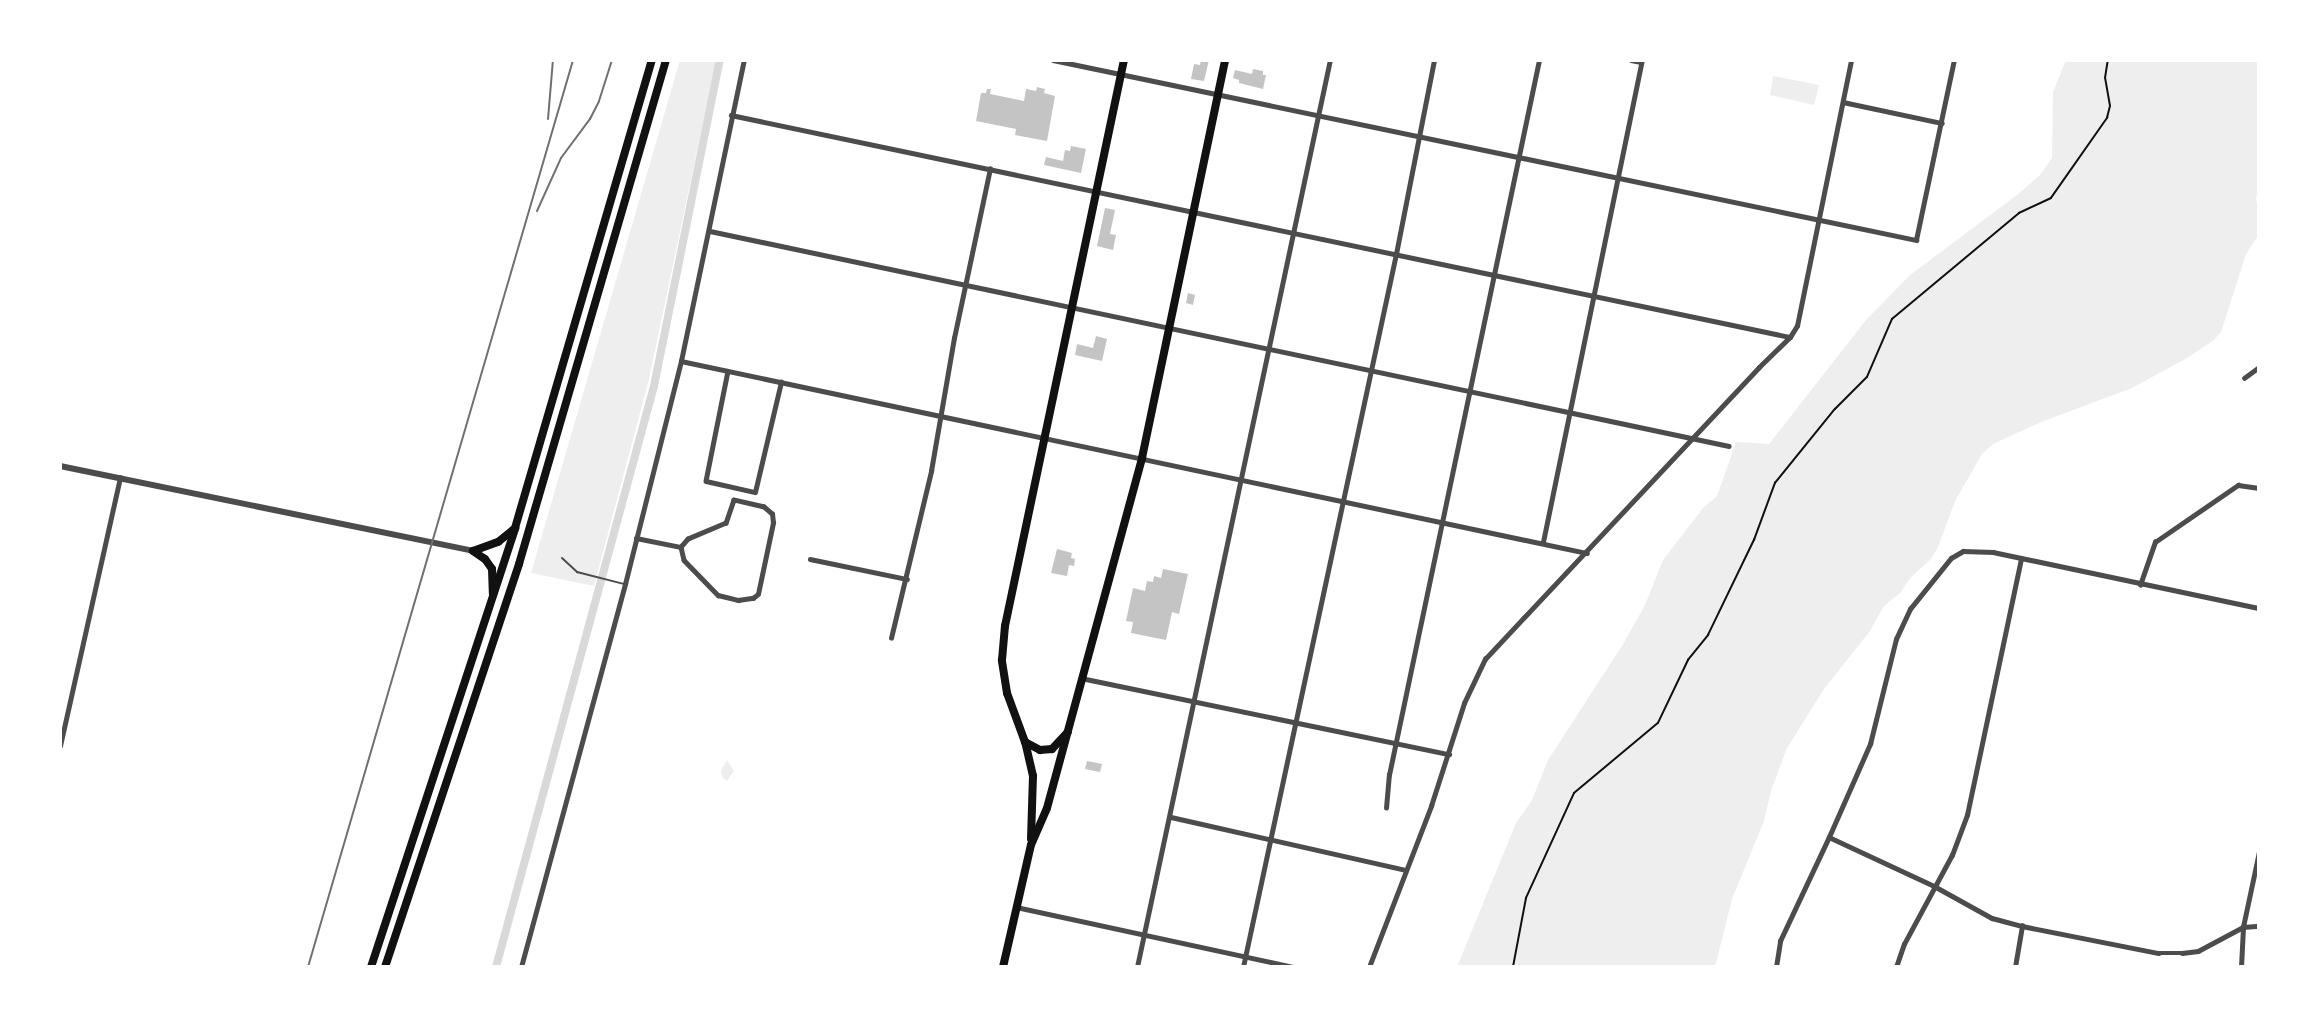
<!DOCTYPE html>
<style>
body{margin:0}
#map{position:relative;width:2319px;height:1027px;overflow:hidden;background:#fff;font-family:Signika,sans-serif}
div>[style]{position:absolute}
.green>*{inset:0;background:#eee}
.canal>*{height:8px;margin:-4px;padding:0 4px;transform-origin:4px;border-radius:4px;background:#d9d9d9}
.building>*{inset:0;background:#c4c4c4}
.path>*{height:1.5px;margin:-0.75px;padding:0 0.75px;transform-origin:0.75px;border-radius:0.75px;background:#111}
.service>*{height:2px;margin:-1px;padding:0 1px;transform-origin:1px;border-radius:1px;background:#4c4c4c}
.minor>*{height:4.5px;margin:-2.25px;padding:0 2.25px;transform-origin:2.25px;border-radius:2.25px;background:#4c4c4c}
.tertiary>*{height:6px;margin:-3px;padding:0 3px;transform-origin:3px;border-radius:3px;background:#4c4c4c}
.primary>*{height:8px;margin:-4px;padding:0 4px;transform-origin:4px;border-radius:4px;background:#111}
.trunk>*{height:8px;margin:-4px;padding:0 4px;transform-origin:4px;border-radius:4px;background:#111}
.rail>*{height:2px;margin:-1px;padding:0 1px;transform-origin:1px;border-radius:1px;background:#707070}
span{translate:-50% -50%;white-space:nowrap;text-align:center;line-height:1.15;-webkit-text-stroke:4.5px #fff;paint-order:stroke}
.frame{position:absolute;inset:0;border:62px solid #fff;pointer-events:none}
</style>
<div id="map">
<div class="green">
<div style="clip-path:polygon(680px 60px,716px 60px,649px 379px,594px 586px,531px 573px)"></div>
<div style="clip-path:polygon(2066px 60px,2259px 60px,2259px 179px,2256px 200px,2259px 207px,2259px 234px,2246px 254px,2221px 332px,2214px 340px,2187px 358px,2132px 388px,2041px 422px,1993px 444px,1982px 454px,1955px 501px,1938px 547px,1931px 559px,1911px 577px,1900px 593px,1884px 606px,1870px 631px,1824px 689px,1787px 748px,1771px 791px,1764px 821px,1732px 899px,1715px 967px,1457px 967px,1507px 845px,1516px 823px,1532px 800px,1548px 760px,1622px 646px,1645px 605px,1663px 560px,1703px 508px,1717px 496px,1736px 442px,1769px 444px,1866px 320px,1910px 275px,2017px 195px,2040px 175px,2052px 158px,2053px 92px)"></div>
<div style="clip-path:polygon(1773px 76px,1819px 85px,1814px 105px,1770px 95px)"></div>
<div style="clip-path:polygon(727px 760px,734px 771px,727px 781px,722px 777px,721px 770px)"></div>
</div>
<div class="canal">
<div style="left:496px;top:967px;width:602px;rotate:-74.79deg"></div>
<div style="left:654px;top:386px;width:333px;rotate:-78.6deg"></div>
</div>
<div class="building">
<div style="clip-path:polygon(1201px 60px,1209px 60px,1204px 81px,1191px 79px,1194px 64px,1200px 65px)"></div>
<div style="clip-path:polygon(1253px 69px,1263px 71px,1263px 75px,1266px 75px,1263px 89px,1239px 83px,1239px 80px,1233px 78px,1235px 70px,1252px 74px)"></div>
<div style="clip-path:polygon(1037px 87px,1045px 89px,1044px 93px,1055px 96px,1047px 141px,1015px 135px,1016px 129px,976px 121px,981px 93px,986px 93px,987px 89px,991px 89px,990px 94px,1024px 101px,1026px 89px,1036px 91px)"></div>
<div style="clip-path:polygon(1071px 146px,1086px 149px,1081px 173px,1044px 165px,1046px 157px,1063px 161px,1065px 150px,1070px 151px)"></div>
<div style="clip-path:polygon(1105px 208px,1115px 210px,1110px 234px,1116px 235px,1113px 250px,1097px 246px)"></div>
<div style="clip-path:polygon(1188px 293px,1195px 295px,1193px 305px,1186px 303px)"></div>
<div style="clip-path:polygon(1096px 336px,1107px 339px,1102px 361px,1075px 355px,1077px 344px,1093px 348px)"></div>
<div style="clip-path:polygon(1057px 549px,1072px 553px,1071px 558px,1075px 559px,1074px 566px,1069px 565px,1067px 576px,1051px 573px)"></div>
<div style="clip-path:polygon(1163px 569px,1188px 574px,1179px 614px,1172px 612px,1166px 640px,1131px 633px,1133px 622px,1126px 621px,1133px 588px,1145px 591px,1147px 581px,1153px 582px,1154px 576px,1161px 578px)"></div>
<div style="clip-path:polygon(1087px 761px,1102px 764px,1100px 772px,1085px 769px)"></div>
</div>
<div class="path">
<div style="left:1513px;top:967px;width:70px;rotate:-79.3deg"></div>
<div style="left:1526px;top:898px;width:115px;rotate:-65.4deg"></div>
<div style="left:1574px;top:793px;width:109px;rotate:-39.8deg"></div>
<div style="left:1658px;top:723px;width:70px;rotate:-64.5deg"></div>
<div style="left:1688px;top:660px;width:32px;rotate:-51deg"></div>
<div style="left:1708px;top:635px;width:106px;rotate:-64.2deg"></div>
<div style="left:1754px;top:540px;width:61px;rotate:-69.8deg"></div>
<div style="left:1775px;top:483px;width:95px;rotate:-51deg"></div>
<div style="left:1835px;top:409px;width:45px;rotate:-45deg"></div>
<div style="left:1867px;top:377px;width:63px;rotate:-66.7deg"></div>
<div style="left:1892px;top:319px;width:165px;rotate:-39.8deg"></div>
<div style="left:2019px;top:213px;width:35px;rotate:-25deg"></div>
<div style="left:2051px;top:198px;width:98px;rotate:-55deg"></div>
<div style="left:2107px;top:118px;width:12px;rotate:-76deg"></div>
<div style="left:2110px;top:106px;width:28px;rotate:-100deg"></div>
<div style="left:2105px;top:78px;width:18px;rotate:-81deg"></div>
</div>
<div class="service">
<div style="left:562px;top:558px;width:21px;rotate:43deg"></div>
<div style="left:577px;top:572px;width:49px;rotate:14.3deg"></div>
</div>
<div class="minor">
<div style="left:1053px;top:60px;width:882px;rotate:11.78deg"></div>
<div style="left:1916px;top:240px;width:184px;rotate:-78.1deg"></div>
<div style="left:1631px;top:60px;width:10px;rotate:11deg"></div>
<div style="left:1843px;top:102px;width:101px;rotate:12deg"></div>
<div style="left:731px;top:115px;width:1082px;rotate:11.84deg"></div>
<div style="left:710px;top:231px;width:1041px;rotate:11.91deg"></div>
<div style="left:681px;top:361px;width:926px;rotate:11.97deg"></div>
<div style="left:728px;top:371px;width:112px;rotate:101.3deg"></div>
<div style="left:706px;top:481px;width:50px;rotate:12.7deg"></div>
<div style="left:755px;top:492px;width:113px;rotate:-76.7deg"></div>
<div style="left:2244px;top:378px;width:19px;rotate:-36deg"></div>
<div style="left:636px;top:538px;width:46px;rotate:11.3deg"></div>
<div style="left:681px;top:547px;width:13px;rotate:77deg"></div>
<div style="left:684px;top:560px;width:49px;rotate:45.8deg"></div>
<div style="left:718px;top:595px;width:21px;rotate:14deg"></div>
<div style="left:738px;top:600px;width:15px;rotate:-8deg"></div>
<div style="left:753px;top:598px;width:6px;rotate:-39deg"></div>
<div style="left:758px;top:594px;width:73px;rotate:-78.1deg"></div>
<div style="left:773px;top:523px;width:9px;rotate:-96deg"></div>
<div style="left:772px;top:514px;width:11px;rotate:-139deg"></div>
<div style="left:764px;top:507px;width:31px;rotate:-167deg"></div>
<div style="left:734px;top:500px;width:24px;rotate:109deg"></div>
<div style="left:726px;top:523px;width:41px;rotate:157.2deg"></div>
<div style="left:688px;top:539px;width:11px;rotate:131deg"></div>
<div style="left:1543px;top:542px;width:492px;rotate:-78.4deg"></div>
<div style="left:810px;top:559px;width:99px;rotate:11.7deg"></div>
<div style="left:2140px;top:585px;width:46px;rotate:-70.8deg"></div>
<div style="left:2155px;top:542px;width:101px;rotate:-34.5deg"></div>
<div style="left:2238px;top:485px;width:21px;rotate:8deg"></div>
<div style="left:891px;top:638px;width:172px;rotate:-76.5deg"></div>
<div style="left:931px;top:471px;width:135px;rotate:-80.2deg"></div>
<div style="left:954px;top:338px;width:173px;rotate:-78deg"></div>
<div style="left:1081px;top:678px;width:376px;rotate:11.7deg"></div>
<div style="left:60px;top:746px;width:275px;rotate:-77.4deg"></div>
<div style="left:1386px;top:808px;width:33px;rotate:-85deg"></div>
<div style="left:1389px;top:775px;width:731px;rotate:-78.15deg"></div>
<div style="left:1171px;top:817px;width:241px;rotate:12.7deg"></div>
<div style="left:1829px;top:837px;width:118px;rotate:25deg"></div>
<div style="left:1936px;top:887px;width:64px;rotate:29deg"></div>
<div style="left:1992px;top:918px;width:31px;rotate:15deg"></div>
<div style="left:2022px;top:926px;width:139px;rotate:11.2deg"></div>
<div style="left:2158px;top:953px;width:24px"></div>
<div style="left:2182px;top:953px;width:16px;rotate:-7deg"></div>
<div style="left:2198px;top:951px;width:51px;rotate:-28.1deg"></div>
<div style="left:2243px;top:927px;width:16px;rotate:-4deg"></div>
<div style="left:1016px;top:907px;width:284px;rotate:12.2deg"></div>
<div style="left:521px;top:967px;width:397px;rotate:-74.8deg"></div>
<div style="left:625px;top:584px;width:230px;rotate:-75.9deg"></div>
<div style="left:681px;top:361px;width:308px;rotate:-78.2deg"></div>
<div style="left:1137px;top:967px;width:927px;rotate:-77.99deg"></div>
<div style="left:1243px;top:967px;width:729px;rotate:-77.89deg"></div>
<div style="left:1396px;top:254px;width:198px;rotate:-78.9deg"></div>
<div style="left:1369px;top:967px;width:173px;rotate:-68.9deg"></div>
<div style="left:1431px;top:806px;width:108px;rotate:-72.2deg"></div>
<div style="left:1464px;top:703px;width:49px;rotate:-64.5deg"></div>
<div style="left:1485px;top:659px;width:400px;rotate:-46.8deg"></div>
<div style="left:1759px;top:367px;width:43px;rotate:-44.1deg"></div>
<div style="left:1790px;top:337px;width:13px;rotate:-58deg"></div>
<div style="left:1797px;top:326px;width:271px;rotate:-78.5deg"></div>
<div style="left:1776px;top:967px;width:26px;rotate:-81deg"></div>
<div style="left:1780px;top:941px;width:115px;rotate:-64.8deg"></div>
<div style="left:1829px;top:837px;width:102px;rotate:-66.2deg"></div>
<div style="left:1870px;top:744px;width:108px;rotate:-76.1deg"></div>
<div style="left:1896px;top:639px;width:33px;rotate:-65deg"></div>
<div style="left:1910px;top:609px;width:65px;rotate:-51.2deg"></div>
<div style="left:1951px;top:558px;width:14px;rotate:-30deg"></div>
<div style="left:1963px;top:551px;width:30px;rotate:2deg"></div>
<div style="left:1993px;top:552px;width:272px;rotate:11.9deg"></div>
<div style="left:1896px;top:967px;width:24px;rotate:-71deg"></div>
<div style="left:1904px;top:944px;width:101px;rotate:-61.7deg"></div>
<div style="left:1952px;top:855px;width:43px;rotate:-69.4deg"></div>
<div style="left:1967px;top:815px;width:262px;rotate:-78.1deg"></div>
<div style="left:2015px;top:967px;width:42px;rotate:-80.3deg"></div>
<div style="left:2241px;top:967px;width:40px;rotate:-87.1deg"></div>
<div style="left:2243px;top:927px;width:77px;rotate:-78deg"></div>
</div>
<div class="tertiary">
<div style="left:60px;top:466px;width:422px;rotate:11.6deg"></div>
</div>
<div class="primary">
<div style="left:1025px;top:742px;width:17px;rotate:28deg"></div>
<div style="left:1040px;top:750px;width:12px;rotate:-5deg"></div>
<div style="left:1052px;top:749px;width:23px;rotate:-47deg"></div>
<div style="left:1031px;top:839px;width:63px;rotate:-88.2deg"></div>
<div style="left:1033px;top:776px;width:35px;rotate:-103deg"></div>
<div style="left:1025px;top:742px;width:52px;rotate:-110.2deg"></div>
<div style="left:1007px;top:693px;width:33px;rotate:-99deg"></div>
<div style="left:1002px;top:660px;width:34px;rotate:-85deg"></div>
<div style="left:1005px;top:626px;width:578px;rotate:-78.13deg"></div>
<div style="left:1003px;top:967px;width:125px;rotate:-77.1deg"></div>
<div style="left:1031px;top:845px;width:40px;rotate:-66.6deg"></div>
<div style="left:1047px;top:808px;width:363px;rotate:-74.8deg"></div>
<div style="left:1142px;top:458px;width:407px;rotate:-78.2deg"></div>
</div>
<div class="trunk">
<div style="left:473px;top:551px;width:14px;rotate:34deg"></div>
<div style="left:485px;top:559px;width:12px;rotate:55deg"></div>
<div style="left:492px;top:569px;width:25px;rotate:88deg"></div>
<div style="left:473px;top:551px;width:27px;rotate:-20deg"></div>
<div style="left:498px;top:542px;width:22px;rotate:-39deg"></div>
<div style="left:371px;top:967px;width:462px;rotate:-71.8deg"></div>
<div style="left:515px;top:528px;width:488px;rotate:-73.7deg"></div>
<div style="left:385px;top:967px;width:425px;rotate:-71.6deg"></div>
<div style="left:519px;top:564px;width:525px;rotate:-73.74deg"></div>
</div>
<div class="rail">
<div style="left:548px;top:119px;width:59px;rotate:-85.2deg"></div>
<div style="left:537px;top:211px;width:58px;rotate:-65.6deg"></div>
<div style="left:561px;top:158px;width:49px;rotate:-53.4deg"></div>
<div style="left:590px;top:119px;width:20px;rotate:-63deg"></div>
<div style="left:599px;top:101px;width:43px;rotate:-72.4deg"></div>
<div style="left:308px;top:967px;width:945px;rotate:-73.71deg"></div>
</div>
<div class="frame"></div>
</div>
